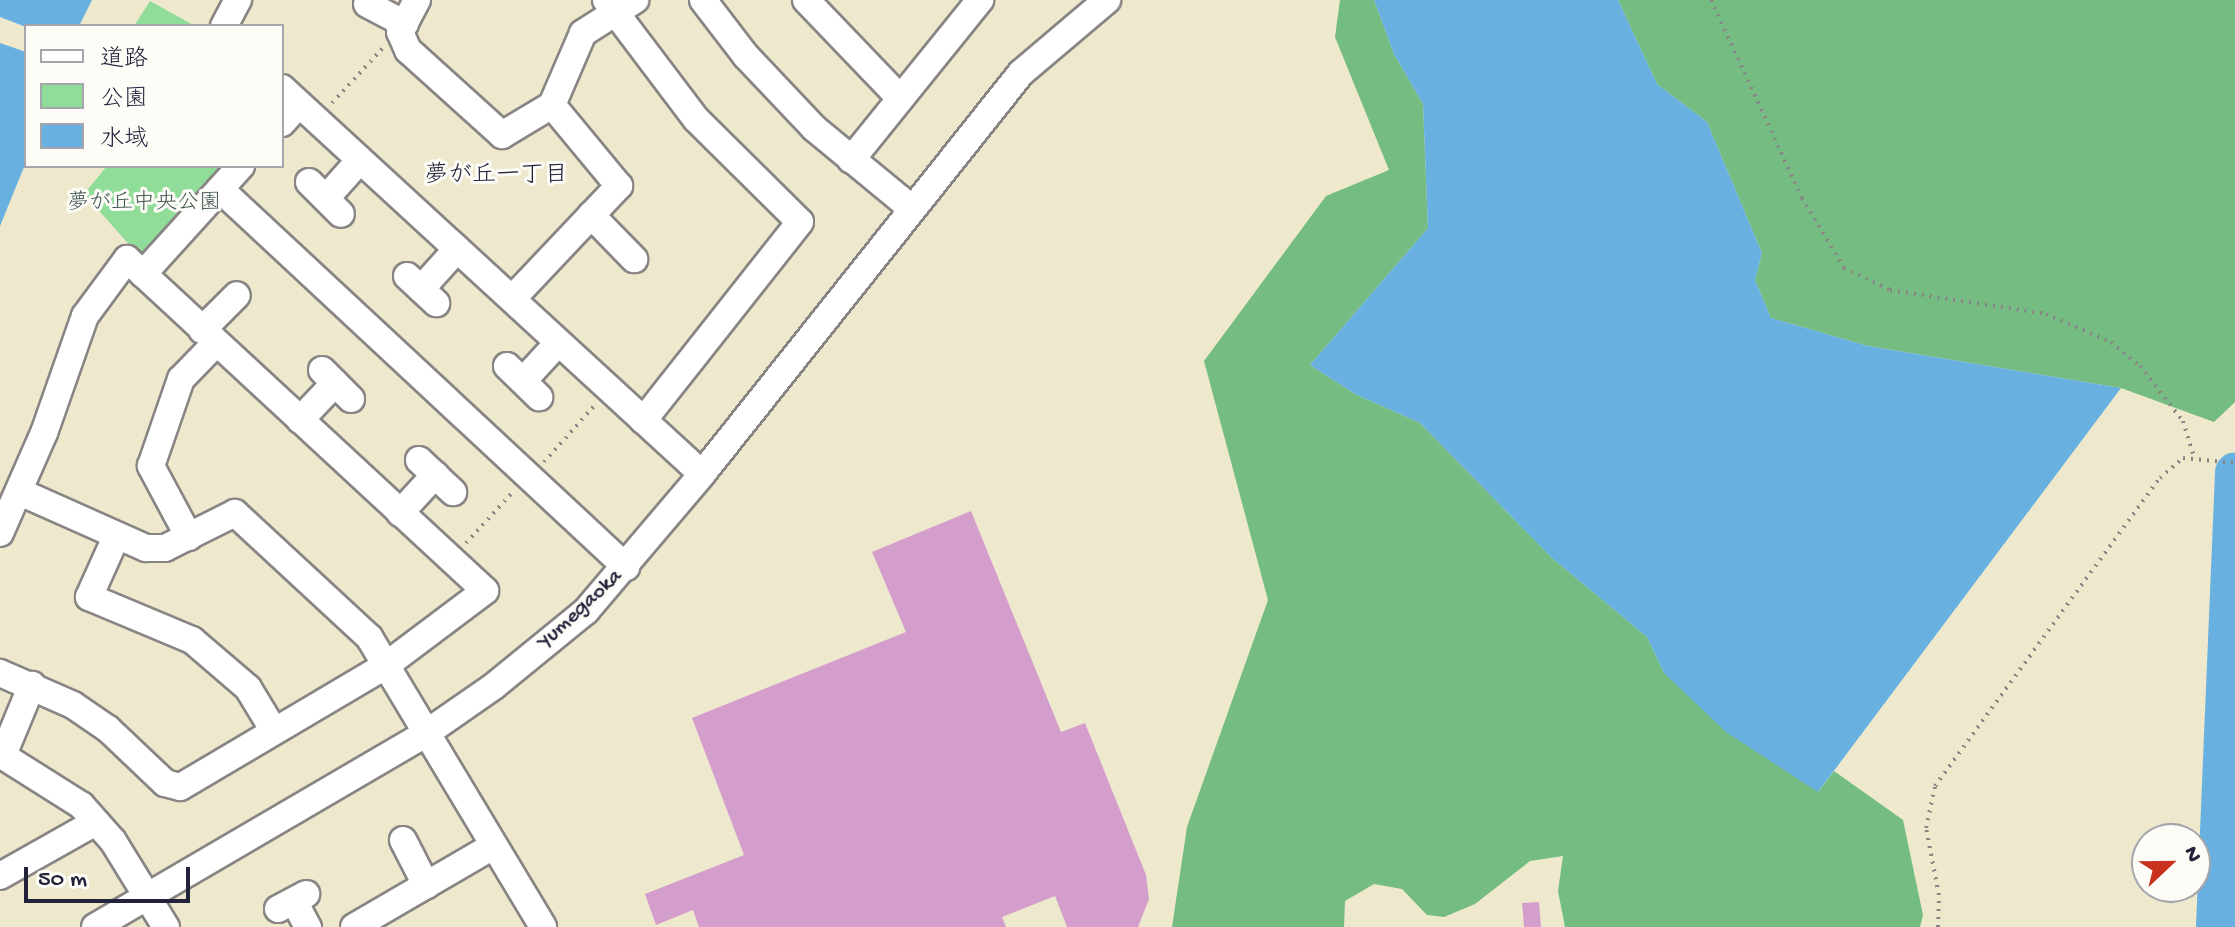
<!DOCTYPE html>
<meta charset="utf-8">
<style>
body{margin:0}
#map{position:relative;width:2235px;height:927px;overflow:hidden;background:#eee8cd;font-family:"Gochi Hand","Klee One",sans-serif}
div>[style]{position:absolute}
.green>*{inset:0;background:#90dd9a}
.forest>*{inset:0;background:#74bc82}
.water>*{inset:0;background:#68b0df}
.river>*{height:40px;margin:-20px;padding:0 20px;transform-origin:20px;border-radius:20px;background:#68b0df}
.building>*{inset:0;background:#d49ecc}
.path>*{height:4px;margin-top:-2px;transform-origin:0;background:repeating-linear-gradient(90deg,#888584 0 2px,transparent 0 8px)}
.roads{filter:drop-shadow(2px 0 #888584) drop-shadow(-2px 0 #888584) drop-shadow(0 2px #888584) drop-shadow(0 -2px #888584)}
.minor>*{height:26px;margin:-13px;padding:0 13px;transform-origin:13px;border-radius:13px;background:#fff}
span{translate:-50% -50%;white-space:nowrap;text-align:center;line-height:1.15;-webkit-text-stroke:6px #fdfcf7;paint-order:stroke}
.park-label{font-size:22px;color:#435a58}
.street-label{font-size:22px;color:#22223b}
.neighbourhood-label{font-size:24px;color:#22223b}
.legend{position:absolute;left:24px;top:24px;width:260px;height:144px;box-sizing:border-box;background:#fdfcf7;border:2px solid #a5a5ac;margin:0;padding:10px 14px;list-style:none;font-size:24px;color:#22223b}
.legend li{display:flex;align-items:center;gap:16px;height:40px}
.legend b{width:40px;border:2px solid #a5a5ac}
.north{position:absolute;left:2131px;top:823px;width:80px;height:80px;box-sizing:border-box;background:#fdfcf7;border:2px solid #a5a5ac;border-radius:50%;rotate:68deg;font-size:22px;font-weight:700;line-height:32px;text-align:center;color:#22223b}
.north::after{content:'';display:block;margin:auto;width:28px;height:36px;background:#c8321e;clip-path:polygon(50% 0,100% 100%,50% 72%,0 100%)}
.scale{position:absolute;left:24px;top:867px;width:166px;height:36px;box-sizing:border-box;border:4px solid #22223b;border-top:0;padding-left:10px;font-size:24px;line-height:28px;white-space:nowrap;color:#22223b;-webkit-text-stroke:6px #fdfcf7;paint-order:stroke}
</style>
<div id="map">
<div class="green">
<div style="clip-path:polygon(150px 1px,195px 26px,134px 26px)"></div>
<div style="clip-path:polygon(107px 166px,230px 166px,144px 261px,84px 194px)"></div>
</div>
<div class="forest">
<div style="clip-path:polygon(1340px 0,1374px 0,1394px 54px,1423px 104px,1428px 228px,1310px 365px,1355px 394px,1420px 423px,1552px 558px,1647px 637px,1664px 673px,1819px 791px,1834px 771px,1903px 820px,1923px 915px,1920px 927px,1565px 927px,1558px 891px,1563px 856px,1530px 861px,1475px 904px,1444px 917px,1427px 915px,1402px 889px,1374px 884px,1345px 901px,1344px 927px,1172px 927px,1187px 827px,1268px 600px,1204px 361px,1326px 196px,1389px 170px,1335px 37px)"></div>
<div style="clip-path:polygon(1618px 0,2235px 0,2235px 402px,2214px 422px,2121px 388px,1868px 346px,1771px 318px,1755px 280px,1762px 253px,1707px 122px,1657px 84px)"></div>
</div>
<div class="water">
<div style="clip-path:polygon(0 0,92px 0,79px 26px,26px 27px,0 17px)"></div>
<div style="clip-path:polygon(1374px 0,1618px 0,1657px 84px,1707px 122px,1762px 253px,1755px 280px,1771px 318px,1868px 346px,2121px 388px,1818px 792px,1726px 732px,1664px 673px,1647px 637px,1552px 558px,1420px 423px,1355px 394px,1310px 365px,1428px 228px,1423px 104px,1394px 54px)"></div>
<div style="clip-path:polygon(0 43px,26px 52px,26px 162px,0 226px)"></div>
</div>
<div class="river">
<div style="left:2216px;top:927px;width:455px;rotate:-87.6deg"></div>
</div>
<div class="building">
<div style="clip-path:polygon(971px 511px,1061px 732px,1085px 723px,1146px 875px,1149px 899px,1138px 927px,1067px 927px,1055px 896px,1002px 917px,1006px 927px,699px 927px,693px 910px,656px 925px,645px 894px,744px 855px,692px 718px,906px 632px,872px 552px)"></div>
<div style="clip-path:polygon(1539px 902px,1541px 927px,1524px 927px,1522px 903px)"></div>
</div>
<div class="path">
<div style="left:1711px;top:0;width:218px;rotate:65.3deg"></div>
<div style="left:1802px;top:198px;width:82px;rotate:59deg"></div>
<div style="left:1844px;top:268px;width:51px;rotate:25.6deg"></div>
<div style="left:1890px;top:290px;width:158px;rotate:8.7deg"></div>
<div style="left:2046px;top:314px;width:71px;rotate:23.3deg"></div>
<div style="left:2111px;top:342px;width:38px;rotate:40deg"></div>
<div style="left:2140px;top:366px;width:70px;rotate:52deg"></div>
<div style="left:2183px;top:421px;width:37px;rotate:73deg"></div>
<div style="left:332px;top:103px;width:75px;rotate:-47.2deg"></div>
<div style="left:544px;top:462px;width:75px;rotate:-48.2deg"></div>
<div style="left:466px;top:543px;width:67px;rotate:-47.4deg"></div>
<div style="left:1938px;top:927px;width:32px;rotate:-88deg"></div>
<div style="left:1939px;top:895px;width:68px;rotate:-101deg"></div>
<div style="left:1926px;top:828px;width:43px;rotate:-77.9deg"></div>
<div style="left:1935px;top:786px;width:381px;rotate:-53.9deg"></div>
<div style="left:2160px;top:478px;width:30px;rotate:-41deg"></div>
<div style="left:2183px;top:458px;width:52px;rotate:5.5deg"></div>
</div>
<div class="roads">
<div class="minor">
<div style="left:417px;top:0;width:36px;rotate:118deg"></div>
<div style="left:400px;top:32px;width:20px;rotate:66deg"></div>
<div style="left:408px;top:50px;width:127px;rotate:42.1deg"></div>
<div style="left:502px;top:135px;width:58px;rotate:-31deg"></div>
<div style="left:606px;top:0;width:149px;rotate:52.9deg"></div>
<div style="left:696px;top:119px;width:146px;rotate:44.7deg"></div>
<div style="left:800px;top:222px;width:253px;rotate:128.3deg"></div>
<div style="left:703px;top:0;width:71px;rotate:52.5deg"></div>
<div style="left:746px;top:56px;width:99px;rotate:46.6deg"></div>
<div style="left:814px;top:128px;width:126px;rotate:39.5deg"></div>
<div style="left:806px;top:0;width:134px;rotate:46.2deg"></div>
<div style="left:367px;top:4px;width:43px;rotate:27.8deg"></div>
<div style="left:224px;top:26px;width:30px;rotate:-62deg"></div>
<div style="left:282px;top:88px;width:570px;rotate:42.58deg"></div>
<div style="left:282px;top:123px;width:25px;rotate:-48deg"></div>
<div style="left:851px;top:160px;width:206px;rotate:-51.1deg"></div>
<div style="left:309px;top:182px;width:45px;rotate:45deg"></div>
<div style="left:220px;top:189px;width:555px;rotate:42.95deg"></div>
<div style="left:326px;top:198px;width:51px;rotate:-48.2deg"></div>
<div style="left:591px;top:215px;width:62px;rotate:45.7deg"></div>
<div style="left:143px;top:274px;width:146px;rotate:-47.8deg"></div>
<div style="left:407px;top:276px;width:40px;rotate:43deg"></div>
<div style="left:421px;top:289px;width:54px;rotate:-48deg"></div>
<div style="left:512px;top:299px;width:156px;rotate:-46.6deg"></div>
<div style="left:619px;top:186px;width:105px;rotate:-129.6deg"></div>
<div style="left:552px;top:105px;width:78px;rotate:-66.7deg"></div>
<div style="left:583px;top:33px;width:62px;rotate:-32.4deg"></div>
<div style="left:202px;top:330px;width:49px;rotate:-45deg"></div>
<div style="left:507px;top:366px;width:45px;rotate:44.1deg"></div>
<div style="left:322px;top:370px;width:41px;rotate:45deg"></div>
<div style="left:523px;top:381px;width:52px;rotate:-47.4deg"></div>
<div style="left:300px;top:420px;width:51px;rotate:-46.6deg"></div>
<div style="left:419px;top:460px;width:47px;rotate:43.3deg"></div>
<div style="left:20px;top:492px;width:138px;rotate:24deg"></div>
<div style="left:146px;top:548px;width:19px"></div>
<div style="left:165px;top:548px;width:78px;rotate:-26.6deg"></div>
<div style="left:235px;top:513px;width:183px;rotate:42.8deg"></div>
<div style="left:369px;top:637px;width:338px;rotate:59deg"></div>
<div style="left:400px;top:513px;width:52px;rotate:-47.4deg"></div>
<div style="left:0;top:533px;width:109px;rotate:-66.3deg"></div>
<div style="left:44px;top:433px;width:124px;rotate:-70.7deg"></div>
<div style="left:85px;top:316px;width:71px;rotate:-53.6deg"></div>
<div style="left:127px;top:259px;width:488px;rotate:42.8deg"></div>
<div style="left:485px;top:591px;width:125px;rotate:143.1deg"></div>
<div style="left:385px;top:666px;width:238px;rotate:149.4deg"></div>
<div style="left:180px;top:787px;width:16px;rotate:-165deg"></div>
<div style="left:165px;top:783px;width:79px;rotate:-136.5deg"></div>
<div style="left:108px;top:729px;width:42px;rotate:-145.6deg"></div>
<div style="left:73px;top:705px;width:80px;rotate:-156.3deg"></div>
<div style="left:116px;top:537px;width:66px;rotate:114.2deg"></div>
<div style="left:89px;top:597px;width:112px;rotate:22.7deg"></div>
<div style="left:192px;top:640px;width:74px;rotate:40.6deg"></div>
<div style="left:248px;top:688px;width:50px;rotate:58.8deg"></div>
<div style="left:189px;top:537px;width:81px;rotate:-118.2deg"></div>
<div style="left:151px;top:466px;width:92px;rotate:-71deg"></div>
<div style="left:181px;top:379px;width:50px;rotate:-45.8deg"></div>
<div style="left:0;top:754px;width:96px;rotate:32.2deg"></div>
<div style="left:81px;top:805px;width:48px;rotate:48.4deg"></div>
<div style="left:113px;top:841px;width:101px;rotate:58.4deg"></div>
<div style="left:3px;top:755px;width:76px;rotate:-67.5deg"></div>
<div style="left:403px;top:840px;width:51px;rotate:62.9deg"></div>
<div style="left:0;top:876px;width:110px;rotate:-29.4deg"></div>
<div style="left:294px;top:901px;width:30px;rotate:62deg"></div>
<div style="left:278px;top:909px;width:32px;rotate:-28deg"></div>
<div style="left:95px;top:927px;width:382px;rotate:-30.3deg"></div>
<div style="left:425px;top:734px;width:84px;rotate:-34.8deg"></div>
<div style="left:494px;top:686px;width:119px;rotate:-39.2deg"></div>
<div style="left:586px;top:611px;width:180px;rotate:-49.7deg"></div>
<div style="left:702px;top:474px;width:512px;rotate:-51.5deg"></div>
<div style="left:1021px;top:73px;width:113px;rotate:-40.3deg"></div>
<div style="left:354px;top:927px;width:161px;rotate:-30.2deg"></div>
</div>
</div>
<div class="park-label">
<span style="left:144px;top:205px">夢が丘中央公園</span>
</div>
<div class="street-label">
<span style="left:581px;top:610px;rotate:-43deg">Yumegaoka</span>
</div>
<div class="neighbourhood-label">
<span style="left:496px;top:177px">夢が丘一丁目</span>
</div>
<ul class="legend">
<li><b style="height:10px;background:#fff"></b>道路</li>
<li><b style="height:22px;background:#90dd9a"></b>公園</li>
<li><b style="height:22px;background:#68b0df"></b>水域</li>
</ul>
<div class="north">N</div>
<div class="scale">50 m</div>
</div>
